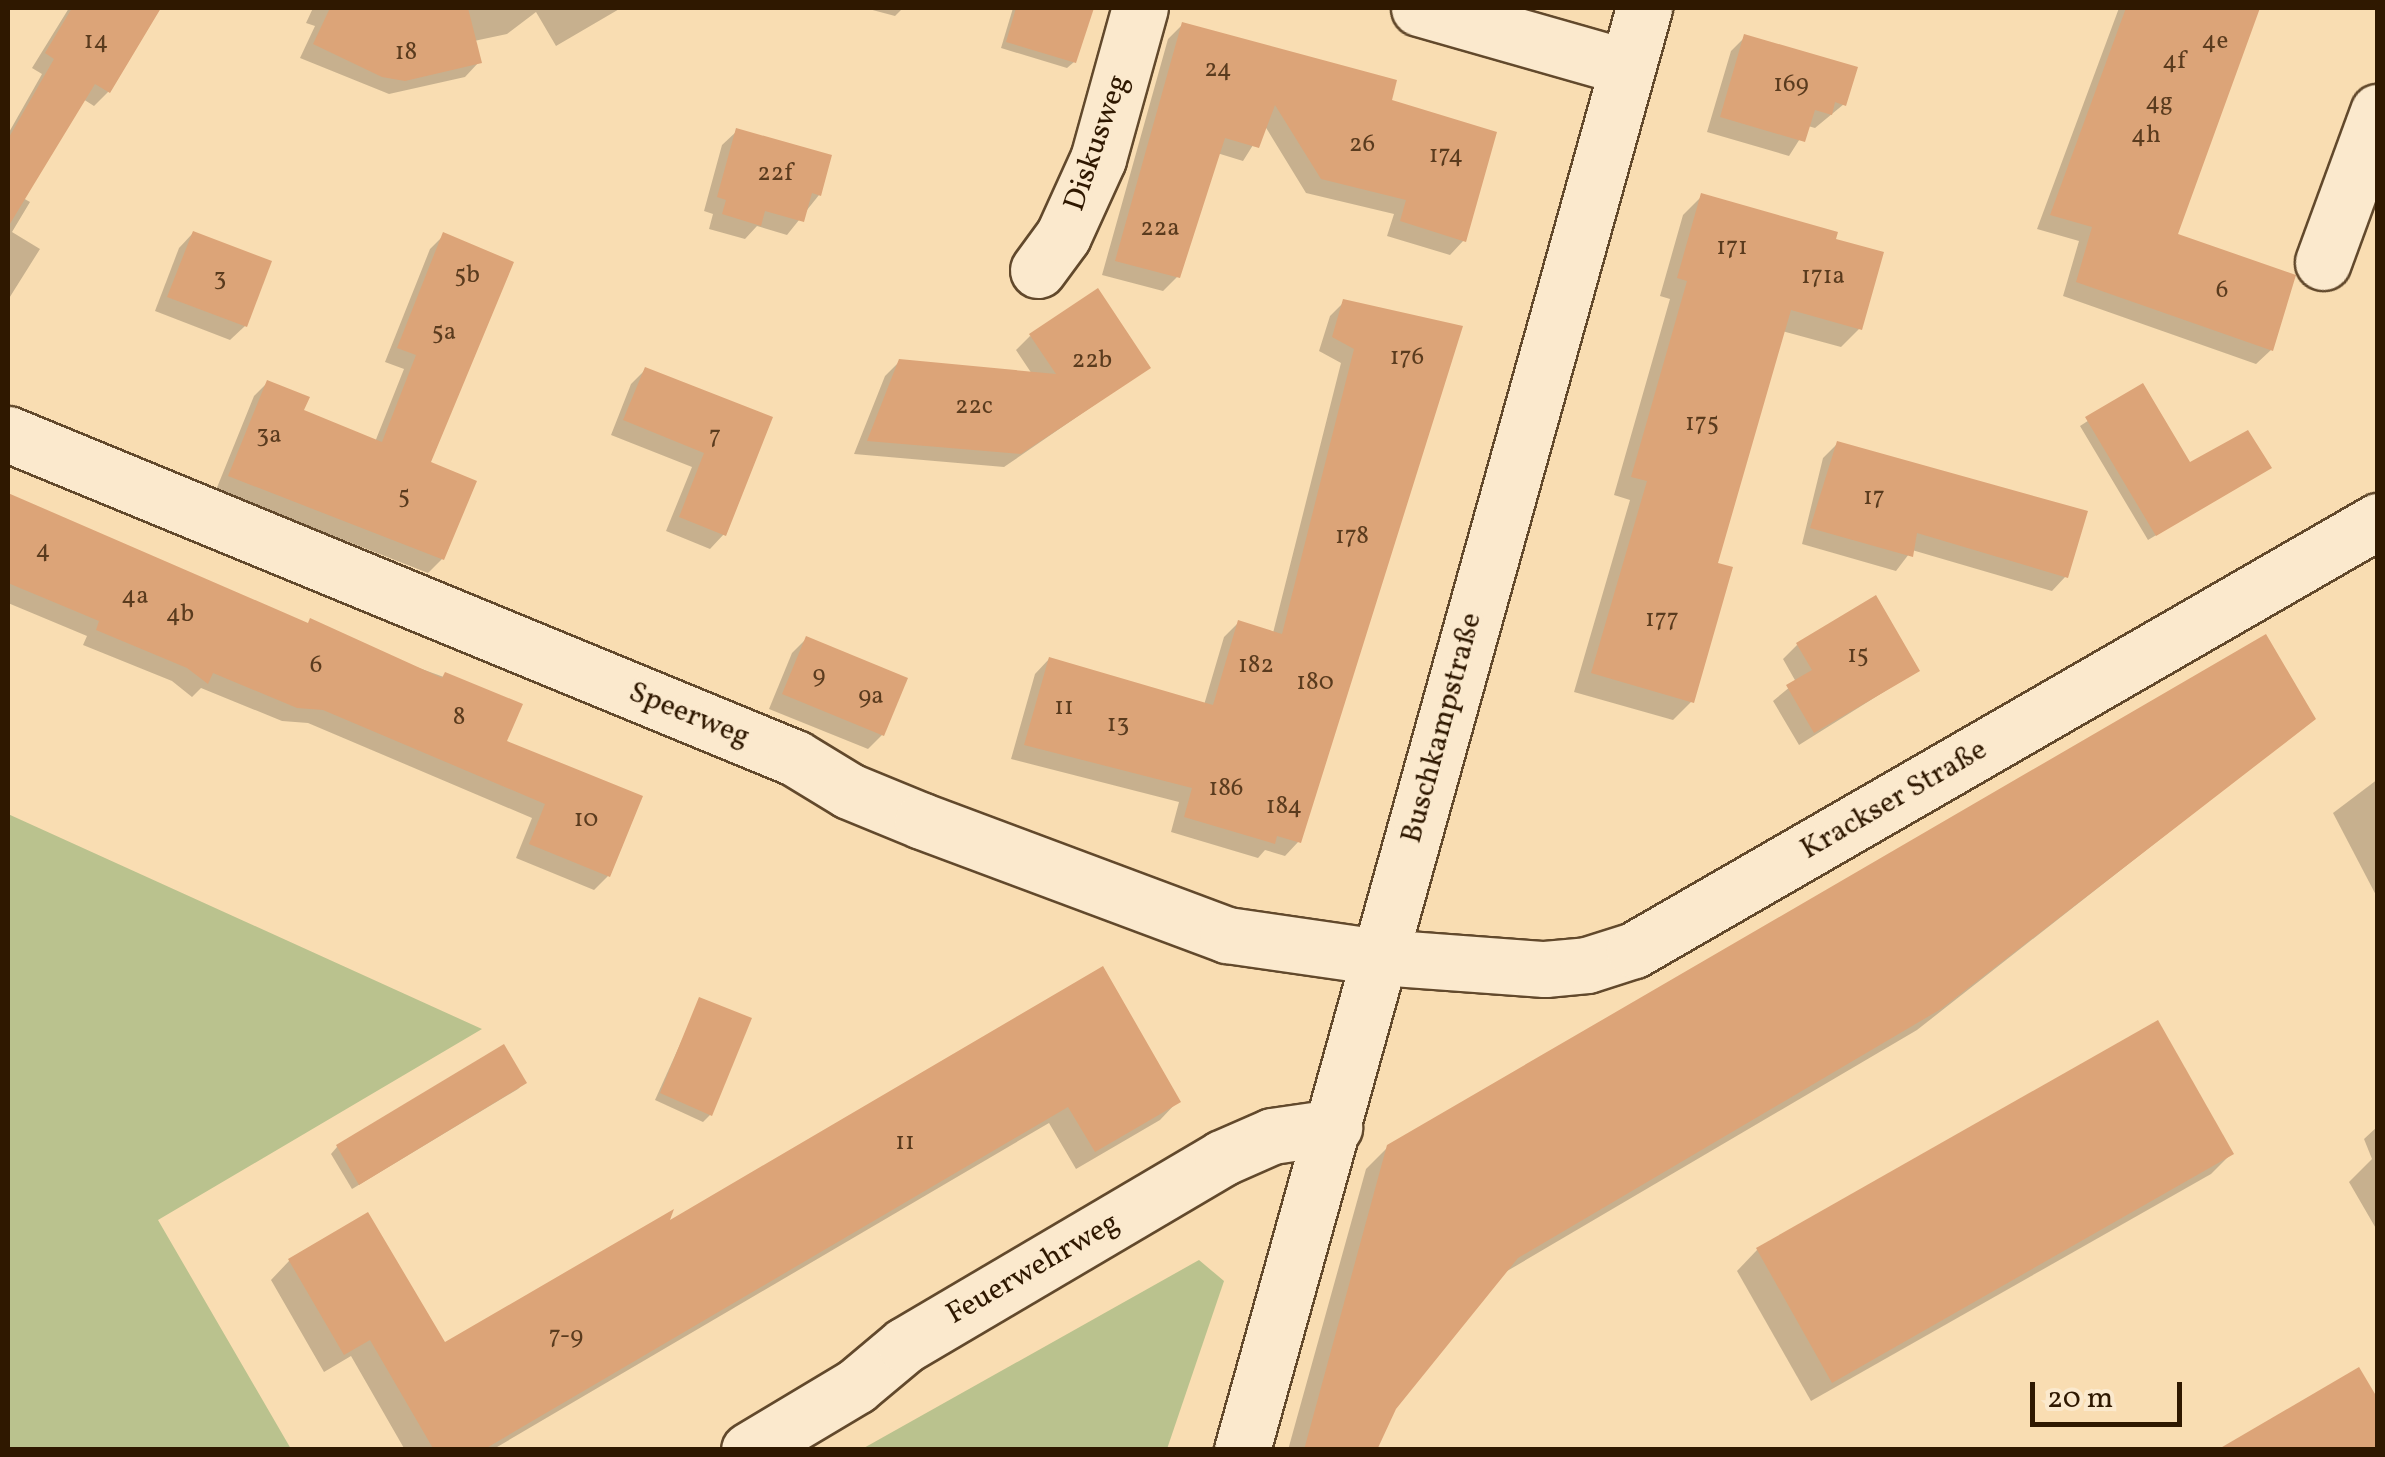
<!DOCTYPE html>
<meta charset="utf-8">
<style>
body{margin:0}
#map{position:relative;width:2385px;height:1457px;overflow:hidden;background:#f9ddb2;font-family:Vollkorn,serif}
div>[style]{position:absolute}
.green>*{inset:0;background:#bac28e}
.shadow>*{inset:0;background:#0003}
.building>*{inset:0;background:#dca478}
.roads{filter:drop-shadow(2px 0 #62492c) drop-shadow(-2px 0 #62492c) drop-shadow(0 2px #62492c) drop-shadow(0 -2px #62492c)}
.street>*{height:55px;margin:-27.5px;padding:0 27.5px;transform-origin:27.5px;border-radius:27.5px;background:#fbe9cd}
.secondary>*{height:55px;margin:-27.5px;padding:0 27.5px;transform-origin:27.5px;border-radius:27.5px;background:#fbe9cd}
span{translate:-50% -50%;white-space:nowrap;text-align:center;line-height:1.15;-webkit-text-stroke:8px #fbe9cd;paint-order:stroke}
.number-label{font-size:25px;color:#5a3b1e}
.number-label span{-webkit-text-stroke-width:0}
.street-label{font-size:30px;color:#2f1800}
.frame{position:absolute;inset:0;border:10px solid #2f1800;pointer-events:none}
.scale{position:absolute;left:2030px;top:1382px;width:152px;height:45px;box-sizing:border-box;border:5px solid #2f1800;border-top:0;padding-left:12px;font-size:30px;line-height:35px;white-space:nowrap;color:#2f1800;-webkit-text-stroke:8px #fbe9cd;paint-order:stroke}
</style>
<div id="map">
<div class="green">
<div style="clip-path:polygon(8px 814px,482px 1029px,158px 1220px,291px 1449px,8px 1449px)"></div>
<div style="clip-path:polygon(1199px 1260px,1224px 1281px,1167px 1449px,862px 1449px)"></div>
</div>
<div class="shadow">
<div style="clip-path:polygon(69px 8px,159px 8px,108px 92px,94px 106px,83px 99px,23px 198px,30px 202px,12px 232px,40px 249px,8px 300px,8px 134px,42px 74px,32px 68px)"></div>
<div style="clip-path:polygon(313px 8px,621px 8px,556px 46px,536px 12px,507px 34px,474px 41px,479px 62px,465px 77px,389px 94px,300px 58px,315px 26px,306px 23px)"></div>
<div style="clip-path:polygon(865px 8px,903px 8px,895px 16px)"></div>
<div style="clip-path:polygon(1013px 8px,1091px 8px,1074px 62px,1067px 68px,1001px 48px)"></div>
<div style="clip-path:polygon(2119px 8px,2257px 8px,2174px 235px,2271px 350px,2256px 364px,2063px 296px,2079px 241px,2037px 229px)"></div>
<div style="clip-path:polygon(1182px 25px,1389px 102px,1464px 240px,1450px 255px,1387px 236px,1394px 214px,1306px 193px,1265px 126px,1243px 161px,1217px 153px,1177px 277px,1163px 291px,1102px 275px,1168px 39px)"></div>
<div style="clip-path:polygon(1745px 37px,1844px 104px,1815px 128px,1808px 126px,1789px 156px,1707px 132px,1731px 51px)"></div>
<div style="clip-path:polygon(737px 131px,819px 195px,787px 235px,757px 226px,745px 239px,709px 229px,713px 214px,704px 211px,722px 145px)"></div>
<div style="clip-path:polygon(1702px 196px,1833px 241px,1860px 328px,1841px 347px,1782px 331px,1715px 565px,1692px 701px,1673px 720px,1574px 692px,1630px 500px,1614px 495px,1670px 299px,1660px 296px,1683px 215px)"></div>
<div style="clip-path:polygon(193px 233px,245px 326px,230px 340px,155px 311px,179px 248px)"></div>
<div style="clip-path:polygon(444px 235px,428px 463px,442px 559px,428px 573px,216px 490px,254px 396px,268px 382px,301px 412px,375px 442px,404px 369px,385px 362px,430px 249px)"></div>
<div style="clip-path:polygon(1344px 302px,1460px 328px,1299px 841px,1285px 856px,1265px 850px,1258px 858px,1171px 832px,1179px 802px,1011px 759px,1035px 674px,1049px 659px,1204px 705px,1224px 637px,1238px 623px,1273px 633px,1341px 363px,1319px 351px,1330px 316px)"></div>
<div style="clip-path:polygon(1030px 336px,1148px 368px,1004px 467px,854px 454px,885px 376px,900px 361px,1032px 374px,1016px 350px)"></div>
<div style="clip-path:polygon(646px 369px,770px 419px,724px 534px,710px 549px,666px 531px,692px 467px,611px 435px,631px 384px)"></div>
<div style="clip-path:polygon(2142px 386px,2189px 466px,2268px 468px,2148px 540px,2080px 426px)"></div>
<div style="clip-path:polygon(1838px 443px,2066px 576px,2052px 591px,1912px 550px,1896px 571px,1802px 544px,1823px 458px)"></div>
<div style="clip-path:polygon(8px 499px,348px 642px,520px 705px,504px 742px,608px 876px,594px 890px,516px 858px,532px 818px,308px 723px,282px 721px,201px 688px,192px 697px,172px 681px,83px 645px,87px 636px,8px 603px)"></div>
<div style="clip-path:polygon(806px 639px,882px 735px,868px 749px,769px 709px,792px 653px)"></div>
<div style="clip-path:polygon(1797px 645px,1917px 671px,1799px 745px,1773px 701px,1796px 682px,1783px 659px)"></div>
<div style="clip-path:polygon(2313px 719px,1917px 1030px,1502px 1274px,1394px 1408px,1374px 1450px,1288px 1450px,1366px 1169px,1388px 1147px)"></div>
<div style="clip-path:polygon(2378px 779px,2378px 899px,2333px 813px)"></div>
<div style="clip-path:polygon(1102px 970px,1178px 1101px,1160px 1120px,1076px 1169px,1049px 1123px,492px 1450px,405px 1450px,351px 1356px,324px 1372px,271px 1280px,289px 1261px,367px 1215px,444px 1346px,665px 1225px)"></div>
<div style="clip-path:polygon(700px 1000px,710px 1115px,703px 1122px,655px 1100px)"></div>
<div style="clip-path:polygon(503px 1048px,524px 1083px,518px 1089px,352px 1189px,331px 1154px,337px 1147px)"></div>
<div style="clip-path:polygon(2378px 1126px,2378px 1232px,2349px 1182px,2372px 1159px,2364px 1139px)"></div>
<div style="clip-path:polygon(2231px 1154px,2211px 1174px,1811px 1401px,1737px 1271px,1757px 1250px)"></div>
</div>
<div class="building">
<div style="clip-path:polygon(72px 8px,161px 8px,110px 93px,95px 84px,8px 227px,8px 139px,54px 59px,45px 53px)"></div>
<div style="clip-path:polygon(330px 8px,468px 8px,482px 63px,405px 81px,382px 77px,313px 44px)"></div>
<div style="clip-path:polygon(1016px 8px,1094px 8px,1076px 63px,1006px 42px)"></div>
<div style="clip-path:polygon(2126px 8px,2260px 8px,2178px 234px,2296px 275px,2273px 351px,2076px 282px,2092px 227px,2050px 215px)"></div>
<div style="clip-path:polygon(1182px 22px,1397px 80px,1392px 100px,1497px 132px,1466px 242px,1400px 221px,1406px 200px,1321px 179px,1275px 105px,1259px 148px,1225px 138px,1180px 278px,1115px 261px)"></div>
<div style="clip-path:polygon(1744px 34px,1858px 67px,1846px 106px,1835px 102px,1832px 115px,1815px 110px,1805px 142px,1720px 117px)"></div>
<div style="clip-path:polygon(736px 128px,832px 155px,821px 196px,812px 193px,804px 222px,765px 211px,761px 226px,722px 214px,726px 200px,717px 197px)"></div>
<div style="clip-path:polygon(1701px 193px,1838px 232px,1836px 239px,1884px 252px,1862px 330px,1791px 310px,1718px 563px,1733px 567px,1694px 703px,1591px 673px,1647px 481px,1631px 477px,1687px 281px,1677px 278px)"></div>
<div style="clip-path:polygon(193px 231px,272px 261px,247px 327px,167px 297px)"></div>
<div style="clip-path:polygon(443px 232px,514px 262px,431px 462px,477px 481px,444px 560px,228px 476px,267px 380px,310px 397px,304px 410px,382px 442px,416px 355px,397px 348px)"></div>
<div style="clip-path:polygon(1098px 288px,1151px 368px,1021px 454px,867px 441px,899px 359px,1056px 374px,1029px 334px)"></div>
<div style="clip-path:polygon(1343px 299px,1463px 326px,1301px 843px,1277px 836px,1275px 844px,1184px 817px,1192px 788px,1024px 745px,1049px 657px,1213px 705px,1238px 620px,1282px 634px,1354px 349px,1332px 337px)"></div>
<div style="clip-path:polygon(645px 367px,773px 417px,726px 536px,679px 517px,704px 453px,623px 420px)"></div>
<div style="clip-path:polygon(2143px 383px,2190px 462px,2248px 430px,2272px 468px,2156px 536px,2085px 417px)"></div>
<div style="clip-path:polygon(1837px 441px,2088px 511px,2068px 578px,1917px 533px,1913px 557px,1810px 528px)"></div>
<div style="clip-path:polygon(8px 493px,308px 623px,310px 618px,442px 678px,445px 672px,523px 704px,507px 741px,643px 796px,610px 877px,529px 844px,545px 804px,323px 710px,297px 708px,213px 673px,208px 684px,187px 668px,96px 630px,99px 621px,8px 583px)"></div>
<div style="clip-path:polygon(1876px 595px,1920px 671px,1814px 733px,1786px 685px,1812px 670px,1796px 643px)"></div>
<div style="clip-path:polygon(2266px 634px,2316px 719px,1941px 1009px,1518px 1258px,1396px 1409px,1377px 1450px,1304px 1450px,1387px 1145px)"></div>
<div style="clip-path:polygon(806px 636px,908px 678px,884px 736px,782px 694px)"></div>
<div style="clip-path:polygon(1103px 966px,1181px 1102px,1095px 1152px,1068px 1107px,483px 1450px,434px 1450px,370px 1340px,344px 1355px,288px 1259px,368px 1212px,445px 1342px,674px 1209px,670px 1220px)"></div>
<div style="clip-path:polygon(699px 997px,752px 1018px,712px 1116px,660px 1093px)"></div>
<div style="clip-path:polygon(2158px 1020px,2234px 1154px,1832px 1383px,1756px 1248px)"></div>
<div style="clip-path:polygon(504px 1044px,527px 1083px,359px 1185px,336px 1145px)"></div>
<div style="clip-path:polygon(2359px 1367px,2378px 1399px,2378px 1450px,2217px 1450px)"></div>
</div>
<div class="roads">
<div class="street">
<div style="left:1419px;top:8px;width:215px;rotate:15.9deg"></div>
<div style="left:2323px;top:262px;width:160px;rotate:-69.9deg"></div>
<div style="left:1038px;top:270px;width:42px;rotate:-53.7deg"></div>
<div style="left:1063px;top:236px;width:85px;rotate:-65.6deg"></div>
<div style="left:1098px;top:159px;width:157px;rotate:-74.5deg"></div>
<div style="left:8px;top:434px;width:851px;rotate:22.38deg"></div>
<div style="left:795px;top:758px;width:63px;rotate:31.4deg"></div>
<div style="left:849px;top:791px;width:79px;rotate:22.3deg"></div>
<div style="left:922px;top:821px;width:326px;rotate:20.5deg"></div>
<div style="left:1227px;top:935px;width:155px;rotate:8.2deg"></div>
<div style="left:749px;top:1450px;width:125px;rotate:-30.9deg"></div>
<div style="left:856px;top:1386px;width:64px;rotate:-39.9deg"></div>
<div style="left:905px;top:1345px;width:368px;rotate:-30.5deg"></div>
<div style="left:1222px;top:1158px;width:55px;rotate:-23.7deg"></div>
<div style="left:1272px;top:1136px;width:63px;rotate:-8.3deg"></div>
</div>
<div class="secondary">
<div style="left:1380px;top:957px;width:165px;rotate:4.2deg"></div>
<div style="left:1545px;top:969px;width:42px;rotate:-5.4deg"></div>
<div style="left:1587px;top:965px;width:49px;rotate:-17.7deg"></div>
<div style="left:1634px;top:950px;width:859px;rotate:-29.97deg"></div>
<div style="left:1242px;top:1450px;width:1497px;rotate:-74.42deg"></div>
</div>
</div>
<div class="number-label">
<span style="left:96px;top:42px">14</span>
<span style="left:2215px;top:42px">4e</span>
<span style="left:406px;top:53px">18</span>
<span style="left:2174px;top:62px">4f</span>
<span style="left:1218px;top:70px">24</span>
<span style="left:1791px;top:85px">169</span>
<span style="left:2159px;top:103px">4g</span>
<span style="left:2146px;top:136px">4h</span>
<span style="left:1362px;top:145px">26</span>
<span style="left:1446px;top:156px">174</span>
<span style="left:775px;top:174px">22f</span>
<span style="left:1160px;top:229px">22a</span>
<span style="left:1732px;top:248px">171</span>
<span style="left:467px;top:276px">5b</span>
<span style="left:1823px;top:277px">171a</span>
<span style="left:220px;top:279px">3</span>
<span style="left:2222px;top:291px">6</span>
<span style="left:444px;top:333px">5a</span>
<span style="left:1407px;top:358px">176</span>
<span style="left:1092px;top:361px">22b</span>
<span style="left:974px;top:407px">22c</span>
<span style="left:1702px;top:424px">175</span>
<span style="left:269px;top:436px">3a</span>
<span style="left:715px;top:437px">7</span>
<span style="left:404px;top:497px">5</span>
<span style="left:1874px;top:498px">17</span>
<span style="left:1352px;top:537px">178</span>
<span style="left:43px;top:551px">4</span>
<span style="left:135px;top:597px">4a</span>
<span style="left:180px;top:615px">4b</span>
<span style="left:1662px;top:620px">177</span>
<span style="left:1858px;top:656px">15</span>
<span style="left:316px;top:666px">6</span>
<span style="left:1256px;top:666px">182</span>
<span style="left:819px;top:676px">9</span>
<span style="left:1315px;top:683px">180</span>
<span style="left:871px;top:697px">9a</span>
<span style="left:1064px;top:708px">11</span>
<span style="left:459px;top:718px">8</span>
<span style="left:1118px;top:725px">13</span>
<span style="left:1226px;top:789px">186</span>
<span style="left:1284px;top:807px">184</span>
<span style="left:586px;top:820px">10</span>
<span style="left:905px;top:1143px">11</span>
<span style="left:566px;top:1337px">7-9</span>
</div>
<div class="street-label">
<span style="left:1097px;top:143px;rotate:-71deg">Diskusweg</span>
<span style="left:689px;top:715px;rotate:22deg">Speerweg</span>
<span style="left:1442px;top:728px;rotate:-75deg">Buschkampstraße</span>
<span style="left:1894px;top:800px;rotate:-30deg">Krackser Straße</span>
<span style="left:1033px;top:1269px;rotate:-30deg">Feuerwehrweg</span>
</div>
<div class="frame"></div>
<div class="scale">20 m</div>
</div>
